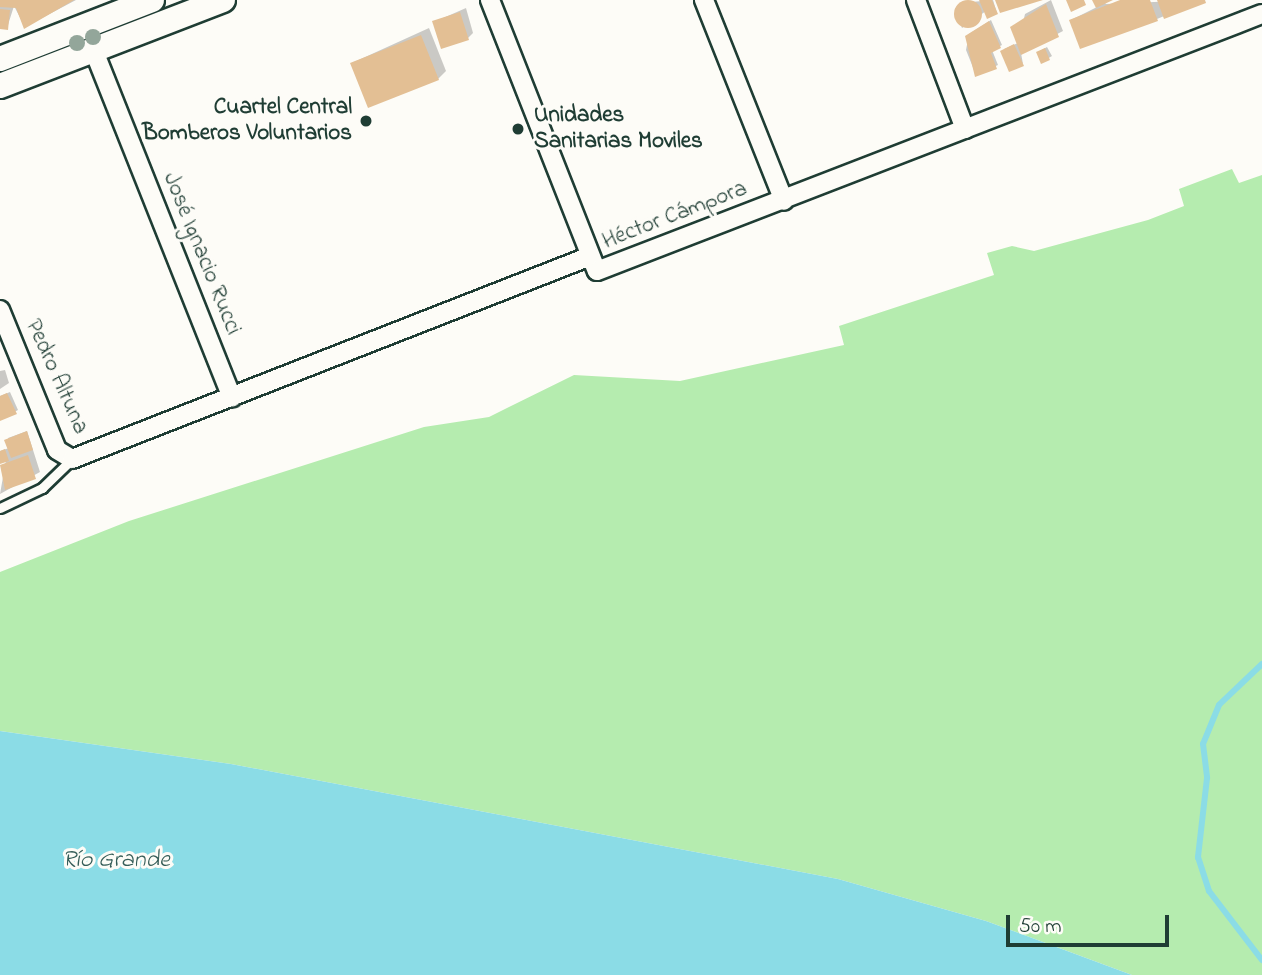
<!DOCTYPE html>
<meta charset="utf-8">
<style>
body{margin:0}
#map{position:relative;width:1262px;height:975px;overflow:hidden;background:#fdfcf7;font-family:"Indie Flower",sans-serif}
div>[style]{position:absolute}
.green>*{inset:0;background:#b5ecaf}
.water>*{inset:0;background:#8bdce6}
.shadow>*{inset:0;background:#0003}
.stream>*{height:6px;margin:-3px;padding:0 3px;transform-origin:3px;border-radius:3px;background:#8bdce6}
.building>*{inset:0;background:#e3bf94}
.round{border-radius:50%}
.roads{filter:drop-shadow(2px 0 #1f3d34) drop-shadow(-2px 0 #1f3d34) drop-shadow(0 2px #1f3d34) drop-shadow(0 -2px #1f3d34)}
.lane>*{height:9px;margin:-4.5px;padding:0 4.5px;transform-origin:4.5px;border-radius:4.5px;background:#fdfcf7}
.street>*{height:18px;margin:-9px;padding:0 9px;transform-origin:9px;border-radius:9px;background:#fdfcf7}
.secondary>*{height:24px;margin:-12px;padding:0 12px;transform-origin:12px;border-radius:12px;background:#fdfcf7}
.trees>*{width:16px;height:16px;margin:-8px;border-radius:50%;background:#93a69a}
.dots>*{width:19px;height:19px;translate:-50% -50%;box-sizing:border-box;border:4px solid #fdfcf7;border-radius:50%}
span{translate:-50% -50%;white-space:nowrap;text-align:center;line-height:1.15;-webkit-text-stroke:6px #fdfcf7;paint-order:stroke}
.poi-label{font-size:23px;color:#1f3d34;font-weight:700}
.right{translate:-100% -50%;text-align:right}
.left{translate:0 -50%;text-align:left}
.street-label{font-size:23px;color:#1f3d34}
.water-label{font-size:24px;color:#355d58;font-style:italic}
.scale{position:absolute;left:1006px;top:915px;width:163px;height:32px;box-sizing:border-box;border:4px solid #1f3d34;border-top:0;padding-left:9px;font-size:21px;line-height:24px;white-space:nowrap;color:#1f3d34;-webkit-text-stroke:5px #fdfcf7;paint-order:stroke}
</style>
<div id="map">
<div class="green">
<div style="clip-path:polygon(1232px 169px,1239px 183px,1262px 175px,1262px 975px,1132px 975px,986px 921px,838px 879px,231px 764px,0 731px,0 572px,129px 521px,424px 427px,489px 417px,574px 375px,680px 381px,844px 345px,839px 326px,994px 275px,987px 253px,1012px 246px,1034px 251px,1148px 220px,1184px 206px,1179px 189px)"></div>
</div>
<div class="water">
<div style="clip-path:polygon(0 731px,231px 764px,838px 879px,986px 921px,1132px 975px,0 975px)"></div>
</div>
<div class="shadow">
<div style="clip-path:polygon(0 0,76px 0,25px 27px,14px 6px,7px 28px,0 27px)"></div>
<div style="clip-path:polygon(993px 0,997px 13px,986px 11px,962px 28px,955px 9px,960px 3px)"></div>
<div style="clip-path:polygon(1051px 0,1063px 31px,1021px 53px,1023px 64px,1004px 49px,1018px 43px,1025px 14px)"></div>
<div style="clip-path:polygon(1093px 0,1109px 0,1105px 4px,1203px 0,1157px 19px,1071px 20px,1097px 7px)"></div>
<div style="clip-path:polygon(466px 8px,473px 33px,468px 38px,434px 22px)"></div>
<div style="clip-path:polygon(991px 20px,1002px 45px,992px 50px,998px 65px,976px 75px,966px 50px,969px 34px)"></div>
<div style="clip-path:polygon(429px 28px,446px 71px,438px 79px,352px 63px)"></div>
<div style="clip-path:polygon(1047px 47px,1052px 56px,1042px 62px,1038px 52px)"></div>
<div style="clip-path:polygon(5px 370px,9px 383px,0 389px,0 371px)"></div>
<div style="clip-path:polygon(10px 392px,18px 410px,0 420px,0 396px)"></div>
<div style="clip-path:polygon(27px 431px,40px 472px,0 494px,6px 460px,0 462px,0 451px,9px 448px,8px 438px)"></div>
</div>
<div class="stream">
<div style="left:1262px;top:664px;width:59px;rotate:136.4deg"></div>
<div style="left:1219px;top:705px;width:42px;rotate:112.3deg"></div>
<div style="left:1203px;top:744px;width:34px;rotate:83deg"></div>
<div style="left:1207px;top:778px;width:80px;rotate:96.5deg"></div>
<div style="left:1198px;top:857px;width:36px;rotate:72deg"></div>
<div style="left:1209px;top:891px;width:87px;rotate:52.5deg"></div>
</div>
<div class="building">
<div style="clip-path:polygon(0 0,74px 0,24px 29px,16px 8px,0 7px)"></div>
<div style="clip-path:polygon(979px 0,992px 0,998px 14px,987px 19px)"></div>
<div style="clip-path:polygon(995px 0,1043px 0,1000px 13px)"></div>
<div style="clip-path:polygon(1066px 0,1084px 0,1086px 5px,1071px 12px)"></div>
<div style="clip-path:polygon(1092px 0,1113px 0,1096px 8px)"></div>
<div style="clip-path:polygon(1120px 0,1150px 0,1158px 21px,1080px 49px,1069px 20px)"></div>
<div style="clip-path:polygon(1157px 0,1205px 0,1206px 3px,1164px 19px)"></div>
<div class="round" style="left:954px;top:0;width:28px;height:28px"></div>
<div style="clip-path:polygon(1046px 4px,1059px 37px,1021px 55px,1010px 27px)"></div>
<div style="clip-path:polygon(0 9px,10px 10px,8px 30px,0 29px)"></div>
<div style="clip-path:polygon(460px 12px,469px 40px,441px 49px,432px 21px)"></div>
<div style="clip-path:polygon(989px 21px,1001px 48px,991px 53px,997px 69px,975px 77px,965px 36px)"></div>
<div style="clip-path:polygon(421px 35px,439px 80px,368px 108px,350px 63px)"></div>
<div style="clip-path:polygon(1014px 44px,1024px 66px,1009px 72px,1000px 51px)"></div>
<div style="clip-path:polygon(1045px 48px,1050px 60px,1041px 64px,1036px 52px)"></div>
<div style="clip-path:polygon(7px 393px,17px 414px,0 421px,0 396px)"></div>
<div style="clip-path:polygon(27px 431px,33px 450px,11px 458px,4px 440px)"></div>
<div style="clip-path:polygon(5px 449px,9px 461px,0 464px,0 451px)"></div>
<div style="clip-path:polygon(28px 455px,36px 479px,5px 490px,0 465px)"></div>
</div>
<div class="roads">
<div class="lane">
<div style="left:0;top:508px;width:47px;rotate:-25.5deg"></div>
<div style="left:42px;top:488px;width:42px;rotate:-44deg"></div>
</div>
<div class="street">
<div style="left:490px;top:0;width:291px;rotate:68.5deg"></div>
<div style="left:597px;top:271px;width:713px;rotate:-21.13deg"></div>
<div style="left:704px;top:0;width:216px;rotate:68.3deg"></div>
<div style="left:916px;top:0;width:138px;rotate:69.2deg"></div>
<div style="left:94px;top:51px;width:373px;rotate:68.3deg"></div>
<div style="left:0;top:310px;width:151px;rotate:67.8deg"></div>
<div style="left:57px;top:450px;width:17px;rotate:31deg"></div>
<div style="left:72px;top:459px;width:554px;rotate:-21.38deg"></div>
</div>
<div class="secondary">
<div style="left:0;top:59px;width:163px;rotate:-21.2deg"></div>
<div style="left:0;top:86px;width:239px;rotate:-21.1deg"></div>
</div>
</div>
<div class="trees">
<div style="left:93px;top:37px"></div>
<div style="left:77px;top:43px"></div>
</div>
<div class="dots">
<div style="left:366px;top:121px;background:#1f3d34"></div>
<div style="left:518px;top:129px;background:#1f3d34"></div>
</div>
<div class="poi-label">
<span class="right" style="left:352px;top:121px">Cuartel Central<br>Bomberos Voluntarios</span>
<span class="left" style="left:534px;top:129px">Unidades<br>Sanitarias Moviles</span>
</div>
<div class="street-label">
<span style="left:675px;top:216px;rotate:-21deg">Héctor Cámpora</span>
<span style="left:201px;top:254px;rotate:68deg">José Ignacio Rucci</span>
<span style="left:56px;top:377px;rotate:66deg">Pedro Altuna</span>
</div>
<div class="water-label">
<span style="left:116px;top:861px">Río Grande</span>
</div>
<div class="scale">50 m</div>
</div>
